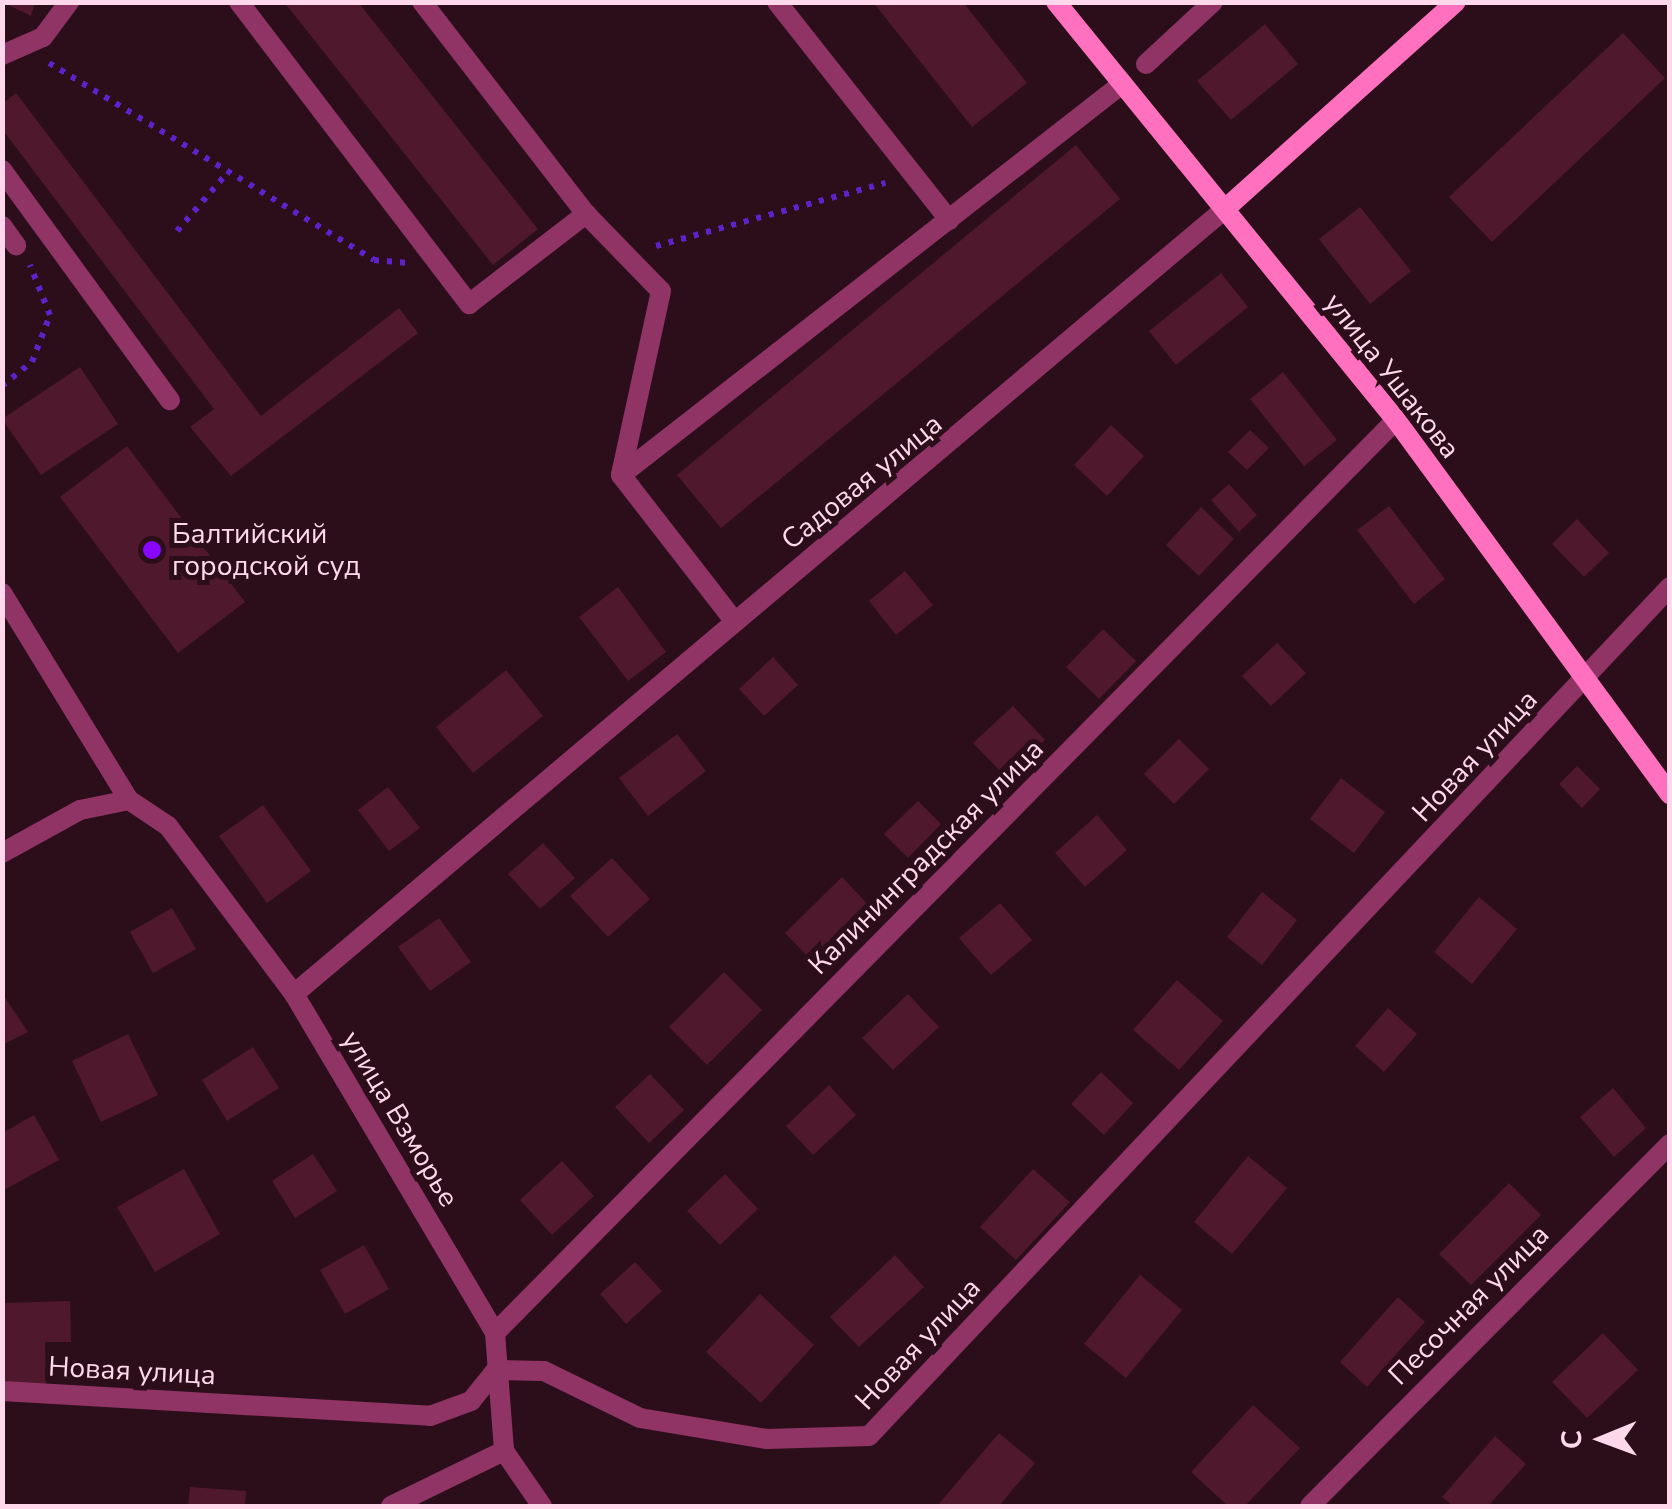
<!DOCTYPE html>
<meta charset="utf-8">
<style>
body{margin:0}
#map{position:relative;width:1672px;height:1509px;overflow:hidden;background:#2c0e1a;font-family:"Nunito Sans",sans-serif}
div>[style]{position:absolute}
.building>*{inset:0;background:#4f182d}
.path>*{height:6px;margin-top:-3px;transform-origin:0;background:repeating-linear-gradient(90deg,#5f22ca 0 5px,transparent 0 13px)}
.lane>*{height:20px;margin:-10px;padding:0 10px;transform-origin:10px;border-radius:10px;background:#903466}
.street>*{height:20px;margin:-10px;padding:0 10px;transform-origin:10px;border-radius:10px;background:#903466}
.secondary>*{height:20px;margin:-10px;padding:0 10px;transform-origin:10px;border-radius:10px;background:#ff70bf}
.dots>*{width:28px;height:28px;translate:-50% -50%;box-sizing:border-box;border:5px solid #2c0e1a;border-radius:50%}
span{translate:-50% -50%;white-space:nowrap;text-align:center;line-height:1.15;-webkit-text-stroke:10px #2c0e1a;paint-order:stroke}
.street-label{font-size:28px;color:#ffd9eb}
.poi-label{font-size:28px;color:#ffd9eb}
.left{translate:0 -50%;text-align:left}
.frame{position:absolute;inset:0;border:5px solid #ffd9eb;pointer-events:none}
.north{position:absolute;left:1552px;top:1389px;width:100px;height:100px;-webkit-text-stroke:8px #2c0e1a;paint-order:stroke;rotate:269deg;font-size:28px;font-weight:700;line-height:40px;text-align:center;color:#ffd9eb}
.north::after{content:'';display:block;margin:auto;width:35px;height:45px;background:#ffd9eb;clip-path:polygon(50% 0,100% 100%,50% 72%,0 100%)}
</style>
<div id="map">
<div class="building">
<div style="clip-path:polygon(2px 2px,35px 2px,31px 16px)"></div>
<div style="clip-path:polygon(284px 2px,358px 2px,538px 229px,493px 265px)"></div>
<div style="clip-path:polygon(873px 2px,963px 2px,1027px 83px,972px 127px)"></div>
<div style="clip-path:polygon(1265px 24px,1298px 64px,1231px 120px,1197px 81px)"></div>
<div style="clip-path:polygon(1623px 33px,1665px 78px,1492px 242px,1449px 197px)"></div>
<div style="clip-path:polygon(16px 93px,261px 416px,399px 308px,418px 333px,231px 476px,190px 427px,214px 409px,2px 129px,2px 104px)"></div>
<div style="clip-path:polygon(1076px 145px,1120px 199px,721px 528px,677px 475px)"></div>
<div style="clip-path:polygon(1360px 207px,1411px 271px,1370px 304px,1319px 239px)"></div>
<div style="clip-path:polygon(1221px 273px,1248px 307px,1176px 365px,1149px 331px)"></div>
<div style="clip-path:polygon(80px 367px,118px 424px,41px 475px,2px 419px)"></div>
<div style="clip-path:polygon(1283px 372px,1337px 440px,1304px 466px,1250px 399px)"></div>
<div style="clip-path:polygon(1111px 425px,1144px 456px,1107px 496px,1074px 465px)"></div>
<div style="clip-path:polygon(1250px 430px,1269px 448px,1247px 470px,1228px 452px)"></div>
<div style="clip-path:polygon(127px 446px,245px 602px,178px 653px,60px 497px)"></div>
<div style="clip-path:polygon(1229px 484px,1257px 515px,1239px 532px,1211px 500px)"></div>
<div style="clip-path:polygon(1389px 506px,1445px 579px,1414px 604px,1357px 530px)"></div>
<div style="clip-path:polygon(1201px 507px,1234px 539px,1199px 576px,1166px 545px)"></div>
<div style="clip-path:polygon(1577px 519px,1609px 553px,1584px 577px,1552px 544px)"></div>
<div style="clip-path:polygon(905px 571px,933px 605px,896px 635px,869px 601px)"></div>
<div style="clip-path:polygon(618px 587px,666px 652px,628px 681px,579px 617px)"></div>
<div style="clip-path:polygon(1103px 629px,1136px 661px,1099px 699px,1066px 667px)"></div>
<div style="clip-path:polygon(1277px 643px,1306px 673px,1271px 706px,1242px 676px)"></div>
<div style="clip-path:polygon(773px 657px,798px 685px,764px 716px,739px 689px)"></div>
<div style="clip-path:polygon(506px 670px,543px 716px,473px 773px,436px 727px)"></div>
<div style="clip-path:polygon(1013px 706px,1045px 740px,1006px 777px,973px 743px)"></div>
<div style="clip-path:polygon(677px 734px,706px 771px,648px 816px,619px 778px)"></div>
<div style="clip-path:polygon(1179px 739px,1209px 769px,1174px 804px,1144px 774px)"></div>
<div style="clip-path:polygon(1577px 766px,1600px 789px,1582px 808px,1559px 784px)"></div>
<div style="clip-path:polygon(1341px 778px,1385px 812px,1354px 853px,1310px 819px)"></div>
<div style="clip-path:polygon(388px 787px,420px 828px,389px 851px,358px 810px)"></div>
<div style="clip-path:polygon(918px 801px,941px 824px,908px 858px,884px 834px)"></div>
<div style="clip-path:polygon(263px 805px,311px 871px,267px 903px,219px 836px)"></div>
<div style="clip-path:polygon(1097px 815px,1127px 850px,1085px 887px,1055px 853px)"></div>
<div style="clip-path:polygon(543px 843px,575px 878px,540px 909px,508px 874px)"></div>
<div style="clip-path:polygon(612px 858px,650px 899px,608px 937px,570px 896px)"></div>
<div style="clip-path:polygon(842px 877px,873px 910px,817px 966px,785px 933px)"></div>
<div style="clip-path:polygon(1262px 892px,1297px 920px,1262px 965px,1227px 937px)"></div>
<div style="clip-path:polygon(1479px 897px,1517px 929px,1472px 984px,1434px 952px)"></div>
<div style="clip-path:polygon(1000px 903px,1032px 940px,991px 975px,959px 938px)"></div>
<div style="clip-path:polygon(172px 908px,196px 949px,153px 973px,130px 932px)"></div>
<div style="clip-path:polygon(439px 918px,471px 962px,430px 991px,398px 947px)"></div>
<div style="clip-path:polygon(724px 972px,762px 1010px,707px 1065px,669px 1027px)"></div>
<div style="clip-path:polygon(1177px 980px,1223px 1021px,1179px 1070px,1133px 1030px)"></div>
<div style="clip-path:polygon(2px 993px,28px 1032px,2px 1045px)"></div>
<div style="clip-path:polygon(908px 994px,939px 1027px,893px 1070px,862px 1038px)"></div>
<div style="clip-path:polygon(1388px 1008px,1417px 1034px,1384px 1072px,1355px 1046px)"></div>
<div style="clip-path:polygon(128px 1034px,158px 1095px,101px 1122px,72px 1061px)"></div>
<div style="clip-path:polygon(253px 1047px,279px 1088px,227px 1121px,202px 1080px)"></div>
<div style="clip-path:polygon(1101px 1072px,1133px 1103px,1104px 1135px,1071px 1104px)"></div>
<div style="clip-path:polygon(650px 1074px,684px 1110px,649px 1143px,615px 1107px)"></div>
<div style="clip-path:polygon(829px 1085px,856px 1115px,813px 1155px,786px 1126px)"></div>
<div style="clip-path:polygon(1613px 1088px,1646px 1128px,1614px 1157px,1580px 1117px)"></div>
<div style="clip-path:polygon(34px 1115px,59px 1160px,2px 1191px,2px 1133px)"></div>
<div style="clip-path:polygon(313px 1154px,337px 1191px,295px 1218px,272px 1181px)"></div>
<div style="clip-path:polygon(1248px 1156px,1287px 1188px,1232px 1254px,1194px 1222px)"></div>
<div style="clip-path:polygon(562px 1161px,594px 1196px,552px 1235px,520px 1200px)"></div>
<div style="clip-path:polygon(184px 1169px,220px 1234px,155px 1272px,117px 1207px)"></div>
<div style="clip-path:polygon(1033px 1169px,1070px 1202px,1016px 1260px,980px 1227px)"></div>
<div style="clip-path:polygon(725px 1174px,758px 1209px,720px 1245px,687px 1211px)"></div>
<div style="clip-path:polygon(1509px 1183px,1541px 1215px,1471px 1285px,1439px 1254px)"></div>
<div style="clip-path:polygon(364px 1245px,389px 1289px,345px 1314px,320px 1270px)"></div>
<div style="clip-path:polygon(895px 1255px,924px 1287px,859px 1347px,830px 1317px)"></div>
<div style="clip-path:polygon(635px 1262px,662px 1291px,626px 1324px,600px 1294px)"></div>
<div style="clip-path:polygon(1140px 1275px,1182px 1310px,1126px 1378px,1084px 1344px)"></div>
<div style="clip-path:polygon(760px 1294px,814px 1345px,761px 1403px,706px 1352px)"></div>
<div style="clip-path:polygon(1398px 1297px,1425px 1322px,1367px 1387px,1340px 1362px)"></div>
<div style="clip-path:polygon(70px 1301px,71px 1342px,45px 1342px,46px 1385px,3px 1386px,2px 1303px)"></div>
<div style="clip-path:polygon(1603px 1333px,1638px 1370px,1587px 1418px,1552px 1382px)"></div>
<div style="clip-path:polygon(1253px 1405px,1300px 1448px,1245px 1506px,1228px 1506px,1191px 1472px)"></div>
<div style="clip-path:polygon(999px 1433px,1035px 1463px,999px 1506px,937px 1506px)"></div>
<div style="clip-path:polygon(1495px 1436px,1526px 1464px,1488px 1506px,1453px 1506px,1442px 1497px)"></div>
<div style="clip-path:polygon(190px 1487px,246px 1491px,245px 1506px,188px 1506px)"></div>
</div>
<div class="path">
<div style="left:49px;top:63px;width:380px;rotate:31.2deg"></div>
<div style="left:374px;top:260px;width:32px;rotate:5deg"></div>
<div style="left:177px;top:231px;width:78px;rotate:-49.2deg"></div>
<div style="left:656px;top:246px;width:238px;rotate:-15.4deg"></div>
<div style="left:2px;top:386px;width:38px;rotate:-39deg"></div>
<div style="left:32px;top:362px;width:50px;rotate:-69deg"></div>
<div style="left:50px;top:315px;width:54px;rotate:-111.8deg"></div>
</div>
<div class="lane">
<div style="left:239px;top:2px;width:380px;rotate:52.7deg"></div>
<div style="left:469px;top:304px;width:148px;rotate:-37.6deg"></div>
<div style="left:586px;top:214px;width:268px;rotate:-127.7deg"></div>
<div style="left:777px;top:2px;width:278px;rotate:51.7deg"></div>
<div style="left:2px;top:55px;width:45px;rotate:-23.7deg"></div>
<div style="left:43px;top:37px;width:44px;rotate:-53.4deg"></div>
<div style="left:1146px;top:64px;width:91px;rotate:-42.8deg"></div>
<div style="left:2px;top:170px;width:285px;rotate:53.9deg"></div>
<div style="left:586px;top:214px;width:107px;rotate:45.8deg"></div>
<div style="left:661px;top:291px;width:188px;rotate:102.3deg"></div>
<div style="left:2px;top:226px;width:24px;rotate:54deg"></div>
<div style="left:621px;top:475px;width:636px;rotate:-37.97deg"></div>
<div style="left:621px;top:475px;width:186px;rotate:52.2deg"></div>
<div style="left:2px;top:593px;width:243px;rotate:58.5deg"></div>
<div style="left:391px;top:1506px;width:126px;rotate:-26deg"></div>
</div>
<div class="street">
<div style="left:2px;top:853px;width:89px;rotate:-28.9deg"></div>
<div style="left:80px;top:810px;width:50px;rotate:-11.5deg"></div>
<div style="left:129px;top:800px;width:47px;rotate:33.7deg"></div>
<div style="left:168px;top:826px;width:210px;rotate:53.1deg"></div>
<div style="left:294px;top:994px;width:394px;rotate:59.3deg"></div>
<div style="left:495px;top:1333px;width:118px;rotate:85.6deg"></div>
<div style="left:504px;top:1451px;width:67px;rotate:55.4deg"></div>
<div style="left:294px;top:994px;width:1218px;rotate:-40.14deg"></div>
<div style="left:495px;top:1333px;width:1283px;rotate:-45.38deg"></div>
<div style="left:2px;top:1391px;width:429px;rotate:3.3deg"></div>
<div style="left:430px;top:1416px;width:44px;rotate:-20.1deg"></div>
<div style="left:471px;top:1401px;width:40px;rotate:-51deg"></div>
<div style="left:496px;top:1370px;width:48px;rotate:1.2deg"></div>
<div style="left:544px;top:1371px;width:107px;rotate:26.1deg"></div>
<div style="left:640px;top:1418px;width:129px;rotate:9.4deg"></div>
<div style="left:767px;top:1439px;width:102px;rotate:-1.7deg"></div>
<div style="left:869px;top:1436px;width:1167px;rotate:-46.67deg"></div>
<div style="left:1310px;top:1506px;width:511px;rotate:-45.16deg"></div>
</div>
<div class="secondary">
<div style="left:1056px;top:2px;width:539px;rotate:50.88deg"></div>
<div style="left:1396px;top:420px;width:464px;rotate:53.8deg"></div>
<div style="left:1225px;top:209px;width:310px;rotate:-41.9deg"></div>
</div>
<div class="dots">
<div style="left:152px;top:550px;background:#8805ff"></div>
</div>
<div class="street-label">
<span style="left:1392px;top:376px;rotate:52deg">улица Ушакова</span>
<span style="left:862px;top:482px;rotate:-39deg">Садовая улица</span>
<span style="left:1475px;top:756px;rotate:-47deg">Новая улица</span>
<span style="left:926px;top:857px;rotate:-45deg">Калининградская улица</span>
<span style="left:400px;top:1119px;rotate:59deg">улица Взморье</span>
<span style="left:1469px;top:1305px;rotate:-45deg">Песочная улица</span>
<span style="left:918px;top:1344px;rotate:-47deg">Новая улица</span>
<span style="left:132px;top:1371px;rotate:3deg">Новая улица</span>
</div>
<div class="poi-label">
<span class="left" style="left:172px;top:550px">Балтийский<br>городской суд</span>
</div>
<div class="frame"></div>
<div class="north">С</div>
</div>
